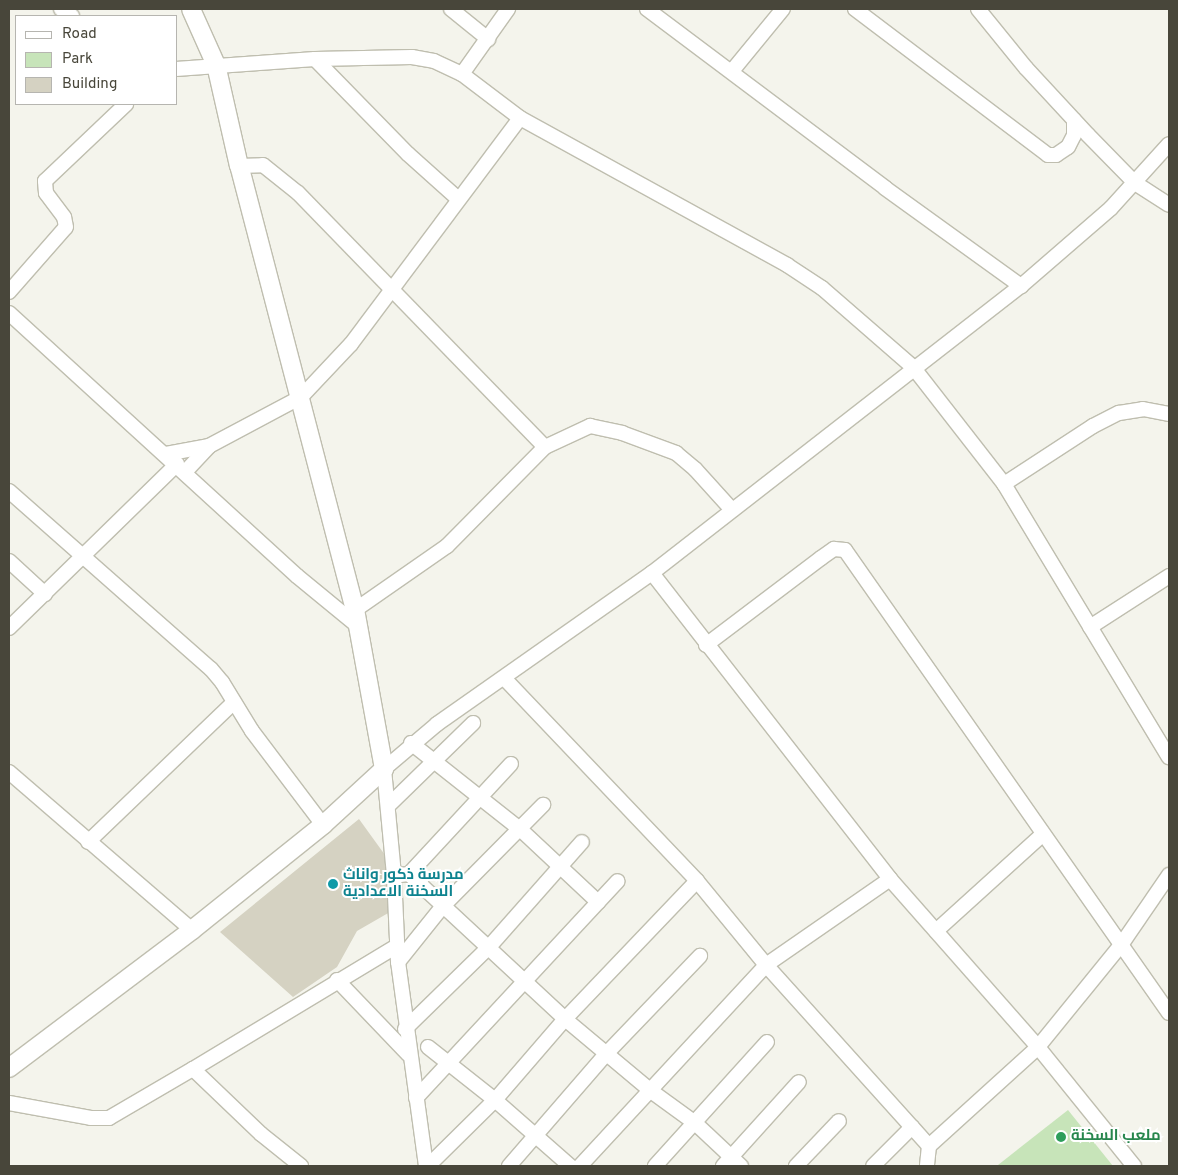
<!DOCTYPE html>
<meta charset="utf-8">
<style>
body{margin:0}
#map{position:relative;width:1178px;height:1175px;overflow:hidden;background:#f4f4ec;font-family:Overpass,Cairo,sans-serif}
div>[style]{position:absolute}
.green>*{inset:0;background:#c7e4b9}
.building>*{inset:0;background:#d5d2c2}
.roads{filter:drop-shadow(1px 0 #bfbeaf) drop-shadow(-1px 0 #bfbeaf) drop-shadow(0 1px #bfbeaf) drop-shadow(0 -1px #bfbeaf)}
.minor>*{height:14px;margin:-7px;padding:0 7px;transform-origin:7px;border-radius:7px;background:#fff}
.tertiary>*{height:18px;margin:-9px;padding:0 9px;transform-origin:9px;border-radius:9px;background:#fff}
.dots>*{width:14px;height:14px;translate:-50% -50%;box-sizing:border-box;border:2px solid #fff;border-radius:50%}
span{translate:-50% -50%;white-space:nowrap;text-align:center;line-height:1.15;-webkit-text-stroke:4px #fff;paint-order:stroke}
.culture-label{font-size:15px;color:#0d838f;font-weight:700}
.left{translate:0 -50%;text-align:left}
.leisure-label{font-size:15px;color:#27864d;font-weight:700}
.frame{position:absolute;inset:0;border:10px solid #48463a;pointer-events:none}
.legend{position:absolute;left:15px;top:15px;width:162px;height:90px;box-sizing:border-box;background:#fff;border:1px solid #b6b5b0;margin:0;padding:6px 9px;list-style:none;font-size:15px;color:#48463a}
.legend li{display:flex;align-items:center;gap:10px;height:25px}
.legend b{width:25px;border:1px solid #b6b5b0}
</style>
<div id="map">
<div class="green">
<div style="clip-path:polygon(1068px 1110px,1113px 1166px,999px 1166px,998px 1165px)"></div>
</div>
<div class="building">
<div style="clip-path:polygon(359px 819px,385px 855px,390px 912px,357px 931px,337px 967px,293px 997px,220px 932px)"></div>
</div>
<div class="roads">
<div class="minor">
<div style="left:61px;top:9px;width:13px;rotate:32deg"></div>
<div style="left:451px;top:9px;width:48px;rotate:39deg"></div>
<div style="left:647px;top:9px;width:298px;rotate:36.9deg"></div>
<div style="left:885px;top:188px;width:168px;rotate:35.8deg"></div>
<div style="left:855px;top:9px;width:242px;rotate:37.1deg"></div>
<div style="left:1048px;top:155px;width:8px"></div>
<div style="left:1056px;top:155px;width:14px;rotate:-34deg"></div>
<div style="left:1068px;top:147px;width:13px;rotate:-63deg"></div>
<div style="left:1074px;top:135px;width:15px;rotate:-90deg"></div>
<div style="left:978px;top:9px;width:76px;rotate:50.9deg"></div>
<div style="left:1026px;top:68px;width:91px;rotate:47.2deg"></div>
<div style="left:1088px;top:135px;width:67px;rotate:45.6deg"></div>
<div style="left:1135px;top:183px;width:40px;rotate:32.9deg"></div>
<div style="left:315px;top:59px;width:133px;rotate:45.6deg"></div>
<div style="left:408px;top:154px;width:66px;rotate:41.9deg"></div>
<div style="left:176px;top:69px;width:139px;rotate:-4.1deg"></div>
<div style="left:315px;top:59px;width:97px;rotate:-1.2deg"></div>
<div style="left:412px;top:57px;width:22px;rotate:10deg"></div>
<div style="left:434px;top:61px;width:31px;rotate:25deg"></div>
<div style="left:462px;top:74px;width:73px;rotate:37.2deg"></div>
<div style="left:520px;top:118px;width:305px;rotate:28.8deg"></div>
<div style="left:787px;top:265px;width:42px;rotate:33.3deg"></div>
<div style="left:822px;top:288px;width:121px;rotate:41deg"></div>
<div style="left:913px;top:367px;width:148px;rotate:52.1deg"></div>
<div style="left:1004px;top:484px;width:319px;rotate:58.9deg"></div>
<div style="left:732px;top:71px;width:80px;rotate:-50.6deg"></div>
<div style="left:462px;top:74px;width:80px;rotate:-54.7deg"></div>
<div style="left:239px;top:166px;width:24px;rotate:-2deg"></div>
<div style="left:263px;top:165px;width:45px;rotate:38.7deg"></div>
<div style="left:298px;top:193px;width:354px;rotate:45.8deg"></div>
<div style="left:9px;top:292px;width:86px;rotate:-48.8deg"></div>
<div style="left:66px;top:227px;width:10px;rotate:-101deg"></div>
<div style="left:64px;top:217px;width:30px;rotate:-127deg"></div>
<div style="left:46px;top:193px;width:12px;rotate:-95deg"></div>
<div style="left:45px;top:181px;width:112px;rotate:-43.5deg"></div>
<div style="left:9px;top:313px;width:390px;rotate:42.4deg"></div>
<div style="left:297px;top:576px;width:80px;rotate:39.4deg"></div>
<div style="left:166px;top:454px;width:44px;rotate:-10.5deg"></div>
<div style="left:209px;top:446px;width:104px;rotate:-28deg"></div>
<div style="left:301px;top:397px;width:73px;rotate:-46.7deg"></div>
<div style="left:351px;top:344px;width:282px;rotate:-53.2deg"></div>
<div style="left:185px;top:472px;width:35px;rotate:-47deg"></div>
<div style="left:1004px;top:484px;width:106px;rotate:-33.1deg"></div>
<div style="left:1093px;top:426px;width:29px;rotate:-27deg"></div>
<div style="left:1119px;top:413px;width:24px;rotate:-9deg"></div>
<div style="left:1143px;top:409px;width:26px;rotate:11deg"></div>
<div style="left:9px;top:491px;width:269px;rotate:41.4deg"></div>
<div style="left:211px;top:669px;width:17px;rotate:50deg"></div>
<div style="left:222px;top:682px;width:57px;rotate:58.5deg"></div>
<div style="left:252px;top:731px;width:118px;rotate:52.9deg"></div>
<div style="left:9px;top:561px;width:49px;rotate:42.5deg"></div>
<div style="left:652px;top:573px;width:388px;rotate:52.1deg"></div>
<div style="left:890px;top:879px;width:224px;rotate:48.6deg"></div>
<div style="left:1038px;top:1047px;width:153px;rotate:51.1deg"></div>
<div style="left:355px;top:610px;width:112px;rotate:-34.8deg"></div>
<div style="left:447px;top:546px;width:139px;rotate:-45.3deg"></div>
<div style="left:545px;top:447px;width:50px;rotate:-25deg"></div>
<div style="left:590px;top:426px;width:33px;rotate:12deg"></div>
<div style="left:622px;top:433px;width:58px;rotate:20.3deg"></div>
<div style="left:676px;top:453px;width:25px;rotate:40deg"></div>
<div style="left:695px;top:469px;width:55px;rotate:47.9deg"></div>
<div style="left:1090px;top:627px;width:94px;rotate:-32.8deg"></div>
<div style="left:9px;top:628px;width:235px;rotate:-44.3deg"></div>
<div style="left:706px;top:645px;width:144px;rotate:-37.1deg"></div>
<div style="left:821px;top:558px;width:16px;rotate:-35deg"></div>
<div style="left:834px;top:549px;width:11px;rotate:5deg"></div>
<div style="left:845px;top:550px;width:565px;rotate:55.02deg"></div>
<div style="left:504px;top:678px;width:280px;rotate:46.4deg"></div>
<div style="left:697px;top:881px;width:109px;rotate:50.6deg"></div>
<div style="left:766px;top:965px;width:151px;rotate:-34.7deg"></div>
<div style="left:411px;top:743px;width:139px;rotate:38.3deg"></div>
<div style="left:520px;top:829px;width:107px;rotate:43.1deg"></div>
<div style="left:9px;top:772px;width:242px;rotate:40.8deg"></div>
<div style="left:388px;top:806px;width:119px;rotate:-44.3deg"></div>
<div style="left:88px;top:842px;width:202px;rotate:-43.8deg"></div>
<div style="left:409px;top:874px;width:213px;rotate:42.9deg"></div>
<div style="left:565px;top:1019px;width:112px;rotate:39.9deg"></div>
<div style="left:651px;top:1091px;width:54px;rotate:36deg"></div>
<div style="left:695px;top:1123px;width:63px;rotate:43.1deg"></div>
<div style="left:400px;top:875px;width:9px;rotate:-6deg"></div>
<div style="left:409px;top:874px;width:150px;rotate:-47.2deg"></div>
<div style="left:936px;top:931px;width:143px;rotate:-42.2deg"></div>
<div style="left:398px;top:962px;width:70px;rotate:-51.3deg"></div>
<div style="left:442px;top:907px;width:144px;rotate:-45.3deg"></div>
<div style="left:337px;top:980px;width:103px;rotate:46.2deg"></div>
<div style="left:405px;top:1029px;width:117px;rotate:-44.3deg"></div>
<div style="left:489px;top:947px;width:140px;rotate:-48.5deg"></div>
<div style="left:428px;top:1047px;width:85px;rotate:38.3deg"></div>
<div style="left:495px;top:1100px;width:100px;rotate:41.3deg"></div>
<div style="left:416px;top:1098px;width:296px;rotate:-47.1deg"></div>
<div style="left:9px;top:1103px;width:83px;rotate:10.4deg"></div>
<div style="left:91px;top:1118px;width:18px"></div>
<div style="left:109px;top:1118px;width:97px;rotate:-30.3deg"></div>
<div style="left:912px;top:1127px;width:25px;rotate:48deg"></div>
<div style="left:929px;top:1146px;width:20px;rotate:96deg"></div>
<div style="left:929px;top:1146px;width:147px;rotate:-42.2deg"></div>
<div style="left:1038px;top:1047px;width:132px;rotate:-50.9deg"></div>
<div style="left:1121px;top:945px;width:85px;rotate:-55.6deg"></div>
<div style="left:301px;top:1166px;width:51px;rotate:-141.3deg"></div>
<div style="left:261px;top:1134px;width:94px;rotate:-136.3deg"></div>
<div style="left:193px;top:1069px;width:238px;rotate:-31.1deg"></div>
<div style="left:426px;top:1166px;width:206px;rotate:-97.8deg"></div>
<div style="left:398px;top:962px;width:87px;rotate:-92.6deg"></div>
<div style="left:394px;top:875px;width:106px;rotate:-95.4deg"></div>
<div style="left:384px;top:769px;width:70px;rotate:-40.3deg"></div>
<div style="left:437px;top:724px;width:263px;rotate:-35.1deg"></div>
<div style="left:652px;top:573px;width:467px;rotate:-37.9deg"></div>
<div style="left:1021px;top:286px;width:119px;rotate:-40.9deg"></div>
<div style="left:1111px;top:208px;width:86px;rotate:-47.8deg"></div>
<div style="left:428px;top:1166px;width:94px;rotate:-44.6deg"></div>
<div style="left:495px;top:1100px;width:107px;rotate:-49.2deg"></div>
<div style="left:565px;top:1019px;width:191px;rotate:-46.3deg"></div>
<div style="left:509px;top:1166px;width:148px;rotate:-49.1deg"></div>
<div style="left:606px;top:1054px;width:136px;rotate:-46.2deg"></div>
<div style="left:580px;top:1166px;width:274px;rotate:-47.2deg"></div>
<div style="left:766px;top:965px;width:218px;rotate:48deg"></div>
<div style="left:912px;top:1127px;width:55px;rotate:135deg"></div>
<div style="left:655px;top:1166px;width:167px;rotate:-47.9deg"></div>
<div style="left:723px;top:1166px;width:113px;rotate:-47.9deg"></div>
<div style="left:796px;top:1166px;width:62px;rotate:-46.3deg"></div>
</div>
<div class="tertiary">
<div style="left:9px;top:1068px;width:229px;rotate:-37deg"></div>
<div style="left:192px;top:930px;width:168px;rotate:-38.7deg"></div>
<div style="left:323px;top:825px;width:83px;rotate:-42.6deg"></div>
<div style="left:384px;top:769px;width:162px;rotate:-100.3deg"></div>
<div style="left:355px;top:610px;width:459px;rotate:-104.6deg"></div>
<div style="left:239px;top:166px;width:104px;rotate:-102.8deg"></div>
<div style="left:216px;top:65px;width:61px;rotate:-114.1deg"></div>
</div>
</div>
<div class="dots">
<div style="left:333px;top:884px;background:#0f9aa8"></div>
<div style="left:1061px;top:1137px;background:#2e9e5b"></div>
</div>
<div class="culture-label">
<span class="left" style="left:343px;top:884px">مدرسة ذكور واناث<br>السخنة الاعدادية</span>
</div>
<div class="leisure-label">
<span class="left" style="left:1071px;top:1137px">ملعب السخنة</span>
</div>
<div class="frame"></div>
<ul class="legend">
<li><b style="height:6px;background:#fff"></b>Road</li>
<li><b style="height:14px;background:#c7e4b9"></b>Park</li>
<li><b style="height:14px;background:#d5d2c2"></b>Building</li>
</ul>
</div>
